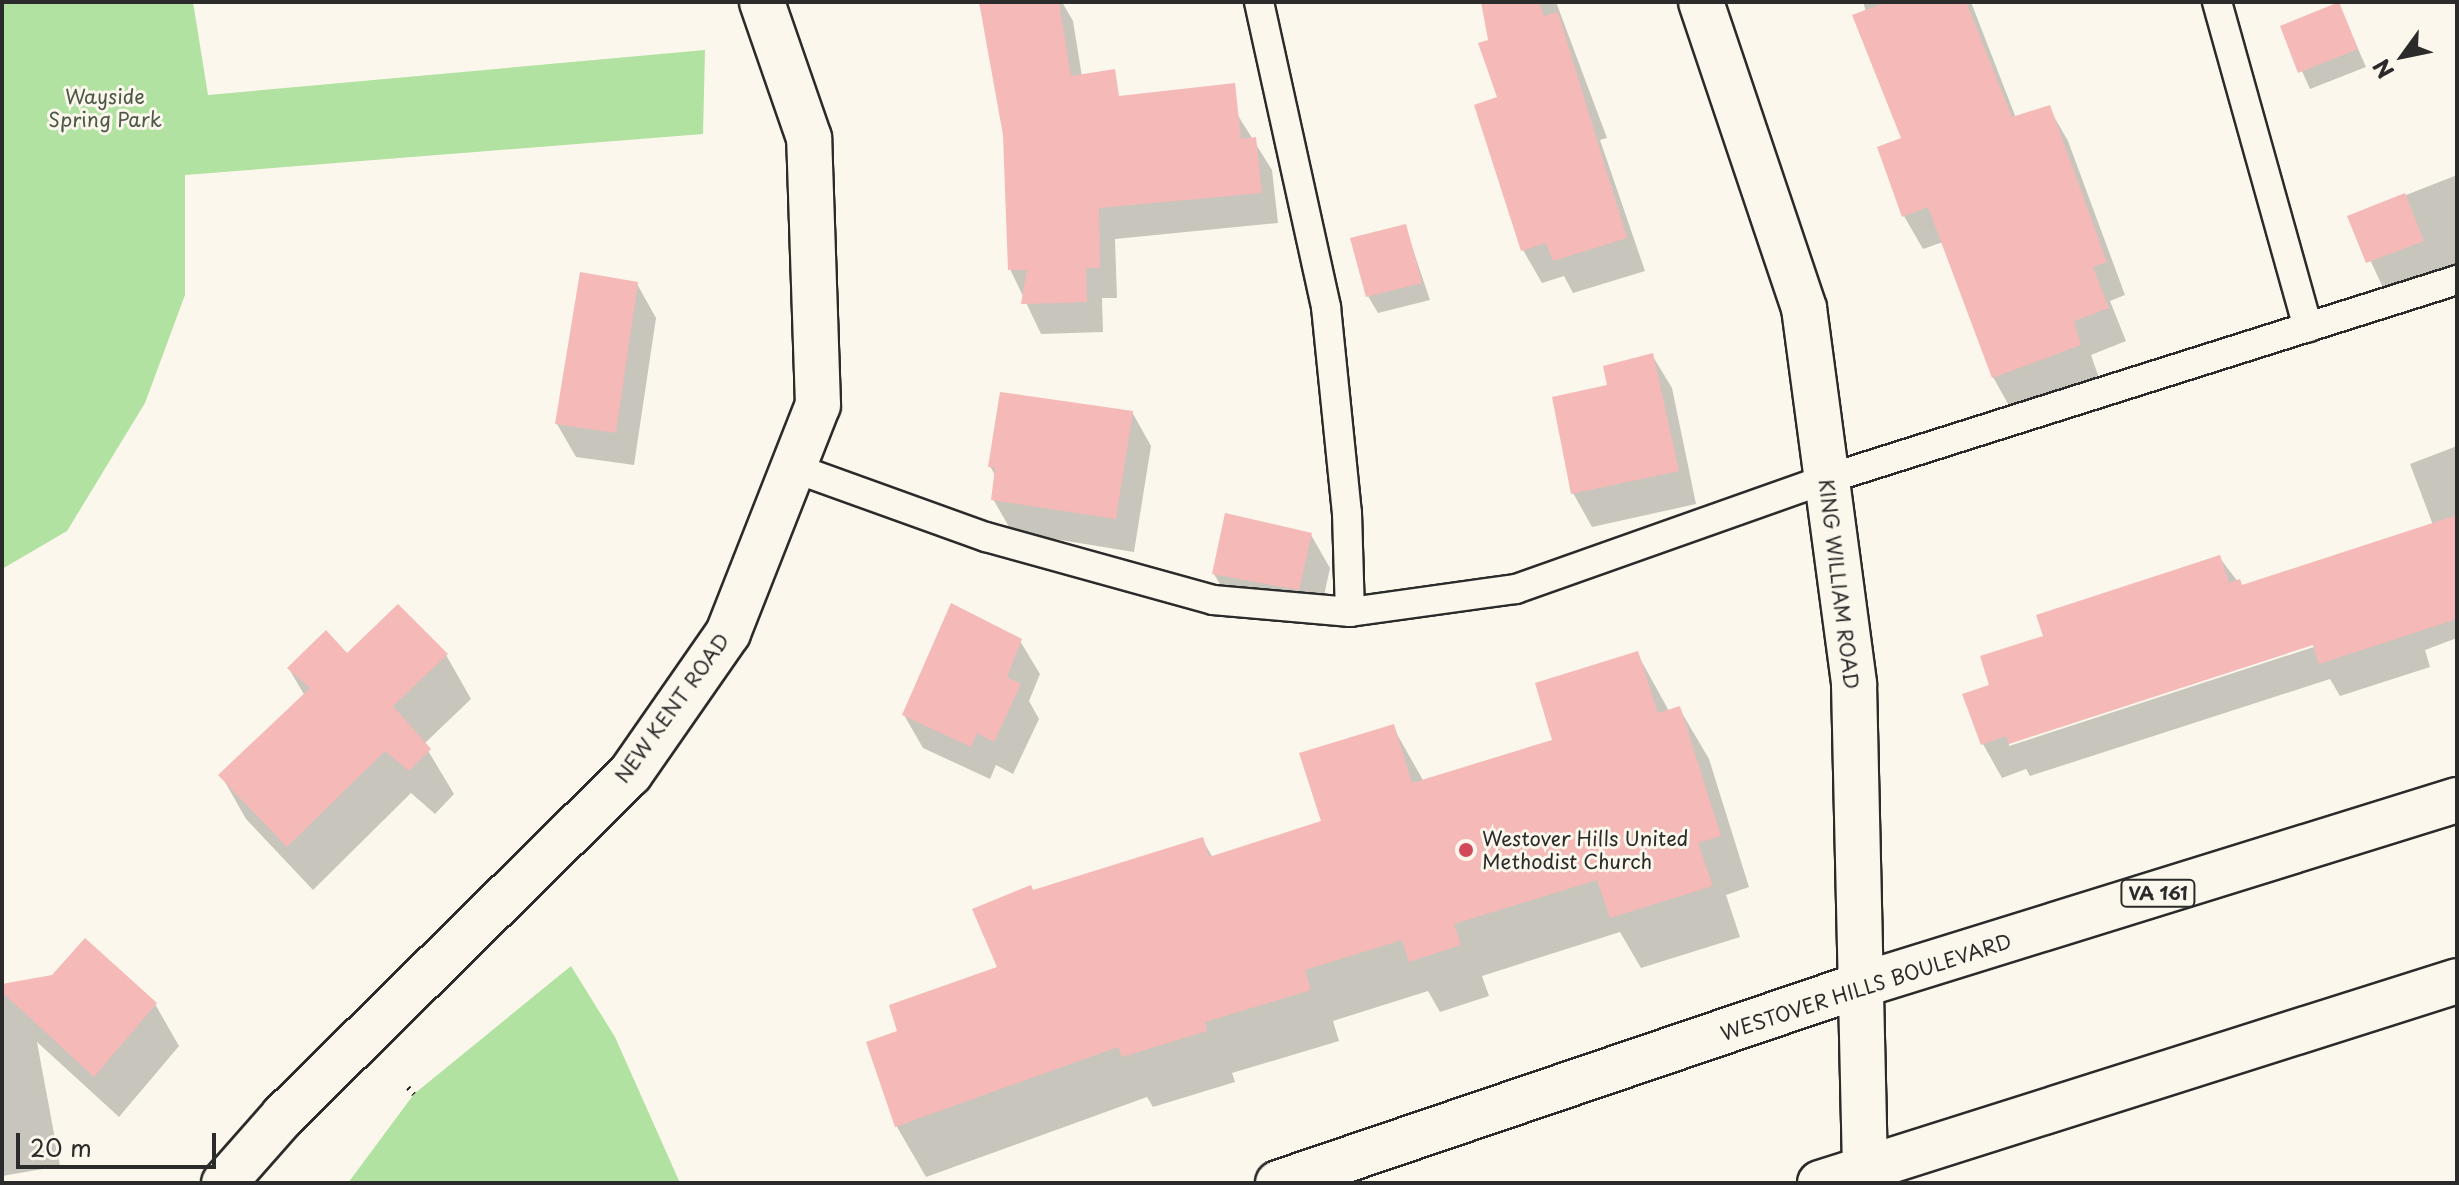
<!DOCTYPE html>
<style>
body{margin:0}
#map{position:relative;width:2459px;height:1185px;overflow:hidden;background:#fbf7ec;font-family:"Playpen Sans",sans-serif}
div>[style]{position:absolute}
.green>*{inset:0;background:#b2e2a1}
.shadow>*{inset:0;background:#0003}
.building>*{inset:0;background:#f5b9b7}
.path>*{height:5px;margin-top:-2.5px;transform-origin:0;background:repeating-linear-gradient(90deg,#2b2b2b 0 2px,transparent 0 8px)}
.roads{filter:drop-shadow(2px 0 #2b2b2b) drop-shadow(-2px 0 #2b2b2b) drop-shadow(0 2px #2b2b2b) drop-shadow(0 -2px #2b2b2b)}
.service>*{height:28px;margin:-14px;padding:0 14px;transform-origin:14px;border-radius:14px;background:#fbf7ec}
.minor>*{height:44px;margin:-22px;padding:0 22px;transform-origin:22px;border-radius:22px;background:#fbf7ec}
.primary>*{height:44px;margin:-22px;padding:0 22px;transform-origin:22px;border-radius:22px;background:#fbf7ec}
.dots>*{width:22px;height:22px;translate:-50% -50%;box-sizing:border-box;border:4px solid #fbf7ec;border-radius:50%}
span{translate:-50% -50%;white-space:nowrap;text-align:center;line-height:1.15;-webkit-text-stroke:6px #fbf7ec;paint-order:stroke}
.shield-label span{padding:2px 6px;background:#fbf7ec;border:2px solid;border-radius:6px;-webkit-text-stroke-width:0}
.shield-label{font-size:18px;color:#2b2b2b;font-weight:700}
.park-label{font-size:20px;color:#4d5948}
.street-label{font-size:20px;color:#2b2b2b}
.poi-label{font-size:20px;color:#2b2b2b}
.left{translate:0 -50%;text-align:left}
.frame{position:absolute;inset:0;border:4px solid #2b2b2b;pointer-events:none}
.north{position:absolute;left:2363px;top:16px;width:80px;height:80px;-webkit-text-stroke:6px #fbf7ec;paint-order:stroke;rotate:237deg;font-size:22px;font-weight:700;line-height:32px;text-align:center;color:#2b2b2b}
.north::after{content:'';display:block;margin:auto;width:28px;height:36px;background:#2b2b2b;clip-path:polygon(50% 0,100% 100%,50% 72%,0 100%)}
.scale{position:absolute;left:16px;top:1133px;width:200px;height:36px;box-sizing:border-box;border:4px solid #2b2b2b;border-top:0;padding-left:10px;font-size:24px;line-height:28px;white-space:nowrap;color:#2b2b2b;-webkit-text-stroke:6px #fbf7ec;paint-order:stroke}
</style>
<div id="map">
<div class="green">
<div style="clip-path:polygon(2px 2px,193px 2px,208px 95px,705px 50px,703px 134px,185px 175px,185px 295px,145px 403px,67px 531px,2px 569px)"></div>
<div style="clip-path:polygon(571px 966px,615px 1037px,680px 1183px,348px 1183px,414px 1094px)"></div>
</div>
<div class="shadow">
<div style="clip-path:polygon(1000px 2px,1062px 2px,1073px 21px,1085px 95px,1237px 114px,1272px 170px,1278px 223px,1115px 239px,1117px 298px,1102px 298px,1103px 332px,1041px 334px,1010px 269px)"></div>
<div style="clip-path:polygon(1483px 2px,1556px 2px,1607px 138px,1600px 140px,1645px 271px,1573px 293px,1564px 276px,1542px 283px,1523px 250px)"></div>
<div style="clip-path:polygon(1863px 2px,1971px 2px,2016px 118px,2049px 108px,2068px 141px,2125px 295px,2110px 301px,2126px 341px,2091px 355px,2099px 378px,2012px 411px,1993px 377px,1943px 242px,1923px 249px,1904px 216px,1904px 139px)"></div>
<div style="clip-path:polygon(2339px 5px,2366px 67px,2310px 89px,2282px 27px)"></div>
<div style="clip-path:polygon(2457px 175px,2457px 266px,2386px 294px,2350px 217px)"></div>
<div style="clip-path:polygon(1405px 226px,1430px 300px,1378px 313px,1368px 296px)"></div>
<div style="clip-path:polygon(637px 284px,656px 318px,634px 465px,576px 457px,557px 424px)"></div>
<div style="clip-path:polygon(1652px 355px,1672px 388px,1696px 504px,1592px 527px,1573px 493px,1609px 387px)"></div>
<div style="clip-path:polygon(1132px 412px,1151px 446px,1134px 552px,1012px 532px,993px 499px,996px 477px,990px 466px)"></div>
<div style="clip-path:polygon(evenodd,2457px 446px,2457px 638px,2425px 650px,2430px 667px,2340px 696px,2330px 679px,2030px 776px,2026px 769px,2002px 778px,1983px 744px,1992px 686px,2045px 637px,2219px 557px,2242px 587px,2433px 525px,2410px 464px,2457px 446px,2322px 640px,2323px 644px,2009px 746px,2009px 742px,2322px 640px)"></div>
<div style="clip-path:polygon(1311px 535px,1330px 568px,1318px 623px,1233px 607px,1214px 574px)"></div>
<div style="clip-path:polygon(1020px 641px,1040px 674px,1029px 701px,1039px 719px,1013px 774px,996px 765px,990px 779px,923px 748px,904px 715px)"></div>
<div style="clip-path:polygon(1637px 653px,1669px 711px,1679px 708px,1709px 759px,1749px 887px,1726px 895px,1740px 937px,1641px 968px,1620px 932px,1482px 976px,1489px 996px,1440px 1012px,1428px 991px,1333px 1021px,1339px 1041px,1232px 1073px,1235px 1082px,1153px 1107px,1147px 1097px,926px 1177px,897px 1127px,869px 1043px,900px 1032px,999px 968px,1033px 892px,1202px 839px,1213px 858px,1324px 823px,1393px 727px,1424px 782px,1554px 741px)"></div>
<div style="clip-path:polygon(446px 655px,471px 699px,424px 744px,454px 794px,435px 814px,411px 793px,313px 890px,246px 819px,221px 775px,305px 696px,289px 669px,347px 656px)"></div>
<div style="clip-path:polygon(2px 985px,155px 1004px,179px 1046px,119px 1117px,37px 1042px,60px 1166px,2px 1176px)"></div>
</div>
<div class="building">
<div style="clip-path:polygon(979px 2px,1059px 2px,1071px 76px,1115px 69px,1119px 96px,1235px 83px,1241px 139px,1256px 137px,1262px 193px,1099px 208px,1100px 268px,1086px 268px,1087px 302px,1021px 304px,1027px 270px,1008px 270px,1003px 135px)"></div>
<div style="clip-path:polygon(1481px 2px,1539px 2px,1544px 16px,1558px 12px,1627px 238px,1553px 261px,1546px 243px,1521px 251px,1474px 105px,1497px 97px,1478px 43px,1488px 40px)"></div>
<div style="clip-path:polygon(1886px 2px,1966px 2px,2012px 117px,2050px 105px,2107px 262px,2093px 267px,2109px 308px,2074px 321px,2081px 345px,1992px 378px,1928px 207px,1902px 217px,1877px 147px,1901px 138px,1852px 15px)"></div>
<div style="clip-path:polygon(2339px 2px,2358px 49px,2298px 73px,2280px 26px)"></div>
<div style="clip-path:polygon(2405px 193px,2424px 241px,2366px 263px,2347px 216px)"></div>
<div style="clip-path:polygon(1406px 224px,1422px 283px,1366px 297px,1350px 238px)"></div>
<div style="clip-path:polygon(580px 272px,638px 282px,616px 433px,555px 424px)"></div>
<div style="clip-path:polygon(1653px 353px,1679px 471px,1571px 494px,1552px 397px,1607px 385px,1603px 366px)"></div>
<div style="clip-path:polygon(1000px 392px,1133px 411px,1116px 519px,991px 500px,995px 468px,988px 467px)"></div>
<div style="clip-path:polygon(1225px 513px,1312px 533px,1299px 590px,1212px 574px)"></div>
<div style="clip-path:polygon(2457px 515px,2457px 619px,2319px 664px,2313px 645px,2009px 744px,2006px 736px,1981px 745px,1962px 694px,1989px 685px,1980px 656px,2043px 636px,2036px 615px,2220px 555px,2229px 583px,2240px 579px,2242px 585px)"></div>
<div style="clip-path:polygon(951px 603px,1022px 639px,1007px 677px,1021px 684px,994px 742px,977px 733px,971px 747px,902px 715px)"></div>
<div style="clip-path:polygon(398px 604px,448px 654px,393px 706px,431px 749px,409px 771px,385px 751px,287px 847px,218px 775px,310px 688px,287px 668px,326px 630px,347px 653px)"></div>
<div style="clip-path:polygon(1638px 651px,1658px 713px,1680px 706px,1721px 836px,1698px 843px,1713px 886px,1610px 918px,1597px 880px,1454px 924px,1461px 945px,1409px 962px,1402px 940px,1305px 970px,1311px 990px,1205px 1022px,1207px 1031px,1122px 1057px,1118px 1047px,895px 1127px,866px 1042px,897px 1031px,889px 1005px,997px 967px,972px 909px,1031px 885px,1033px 890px,1203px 837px,1209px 857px,1321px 821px,1299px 753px,1394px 724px,1412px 783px,1552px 740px,1535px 683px)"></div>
<div style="clip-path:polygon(85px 938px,157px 1003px,94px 1077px,2px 992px,2px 984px,52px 975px)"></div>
</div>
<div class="path">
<div style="left:408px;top:1087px;width:9px;rotate:49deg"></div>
</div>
<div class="roads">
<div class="service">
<div style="left:1259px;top:2px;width:312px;rotate:77.6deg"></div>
<div style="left:1326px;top:307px;width:207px;rotate:84.2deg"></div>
<div style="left:1347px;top:513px;width:99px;rotate:88.3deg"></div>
<div style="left:2217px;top:2px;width:338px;rotate:74.4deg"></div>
<div style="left:794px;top:468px;width:204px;rotate:19.8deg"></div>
<div style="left:986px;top:537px;width:236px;rotate:15.5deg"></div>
<div style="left:1213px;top:600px;width:138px;rotate:5deg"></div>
<div style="left:1350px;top:612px;width:168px;rotate:-7.9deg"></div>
<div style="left:1516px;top:589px;width:330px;rotate:-19.5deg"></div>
<div style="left:1827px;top:479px;width:661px;rotate:-17.53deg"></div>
</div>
<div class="minor">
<div style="left:1701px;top:2px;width:323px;rotate:71.4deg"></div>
<div style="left:1804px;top:308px;width:379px;rotate:82.4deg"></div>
<div style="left:1854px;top:684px;width:485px;rotate:88.7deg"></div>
<div style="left:1865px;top:1169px;width:15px;rotate:110deg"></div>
<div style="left:224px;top:1183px;width:89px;rotate:-48.6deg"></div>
<div style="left:283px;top:1116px;width:487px;rotate:-44.6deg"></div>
<div style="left:630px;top:774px;width:172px;rotate:-55.2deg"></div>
<div style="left:728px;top:633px;width:245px;rotate:-68.5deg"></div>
<div style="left:818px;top:405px;width:267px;rotate:-91.9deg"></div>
<div style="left:809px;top:138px;width:144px;rotate:-109.1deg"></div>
</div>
<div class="primary">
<div style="left:1278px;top:1183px;width:613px;rotate:-18.76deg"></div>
<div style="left:1858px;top:986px;width:627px;rotate:-17.25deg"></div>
<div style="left:1820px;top:1183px;width:668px;rotate:-17.59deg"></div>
</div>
</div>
<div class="dots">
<div style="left:1466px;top:850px;background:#d1495b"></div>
</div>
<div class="shield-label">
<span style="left:2158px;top:893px">VA 161</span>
</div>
<div class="park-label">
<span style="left:105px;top:108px">Wayside<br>Spring Park</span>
</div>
<div class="street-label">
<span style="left:1839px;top:584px;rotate:83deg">KING WILLIAM ROAD</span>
<span style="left:672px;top:708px;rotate:-54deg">NEW KENT ROAD</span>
<span style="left:1866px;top:987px;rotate:-18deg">WESTOVER HILLS BOULEVARD</span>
</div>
<div class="poi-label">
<span class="left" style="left:1482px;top:850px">Westover Hills United<br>Methodist Church</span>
</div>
<div class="frame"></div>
<div class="north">N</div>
<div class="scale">20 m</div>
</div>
